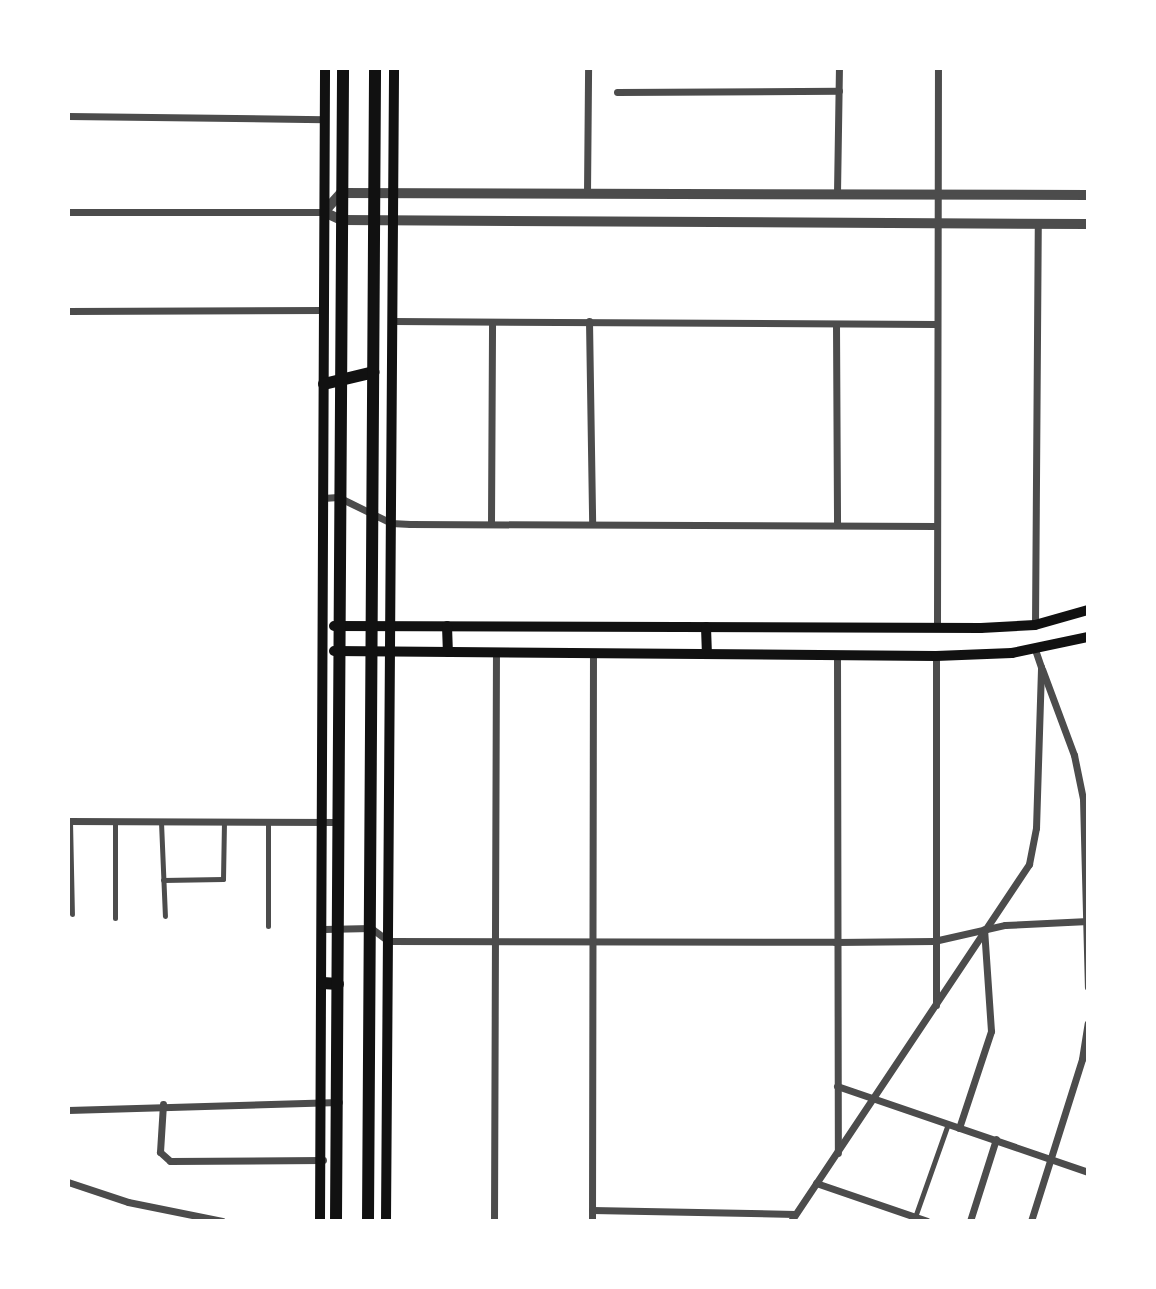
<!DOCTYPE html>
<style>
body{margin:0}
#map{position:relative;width:1156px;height:1289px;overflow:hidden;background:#fff;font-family:"Open Sans",sans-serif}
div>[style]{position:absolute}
.pedestrian>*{height:5px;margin:-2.5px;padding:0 2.5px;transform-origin:2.5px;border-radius:2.5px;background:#4c4c4c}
.minor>*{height:7px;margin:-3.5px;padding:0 3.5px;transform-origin:3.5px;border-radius:3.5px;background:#4c4c4c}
.tertiary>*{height:10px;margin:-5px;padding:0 5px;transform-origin:5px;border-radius:5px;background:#4c4c4c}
.secondary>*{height:10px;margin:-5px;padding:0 5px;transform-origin:5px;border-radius:5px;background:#111}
.primary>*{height:12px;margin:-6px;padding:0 6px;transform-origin:6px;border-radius:6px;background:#111}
span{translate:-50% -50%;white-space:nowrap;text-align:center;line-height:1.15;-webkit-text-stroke:5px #fff;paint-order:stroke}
.frame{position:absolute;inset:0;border:70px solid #fff;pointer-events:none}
</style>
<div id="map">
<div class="pedestrian">
<div style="left:70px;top:821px;width:93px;rotate:88.8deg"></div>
<div style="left:115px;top:821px;width:97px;rotate:90deg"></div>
<div style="left:161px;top:822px;width:94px;rotate:87.6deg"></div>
<div style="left:163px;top:880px;width:60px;rotate:-1deg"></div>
<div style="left:223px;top:879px;width:57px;rotate:-89deg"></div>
<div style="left:268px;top:926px;width:103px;rotate:-90deg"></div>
<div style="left:915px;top:1217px;width:99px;rotate:-70.5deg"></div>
</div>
<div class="minor">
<div style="left:617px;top:92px;width:222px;rotate:-0.3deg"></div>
<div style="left:68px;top:116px;width:256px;rotate:0.7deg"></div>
<div style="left:837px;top:193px;width:125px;rotate:-89.1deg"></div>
<div style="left:587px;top:194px;width:126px;rotate:-89.5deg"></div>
<div style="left:68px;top:212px;width:256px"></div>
<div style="left:68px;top:311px;width:256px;rotate:-0.2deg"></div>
<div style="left:393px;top:321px;width:543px;rotate:0.32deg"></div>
<div style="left:589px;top:321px;width:202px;rotate:89.1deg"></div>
<div style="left:836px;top:325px;width:199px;rotate:89.7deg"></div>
<div style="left:323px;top:498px;width:15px;rotate:-4deg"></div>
<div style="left:338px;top:497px;width:59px;rotate:26.1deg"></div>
<div style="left:391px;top:523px;width:19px;rotate:3deg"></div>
<div style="left:410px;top:524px;width:526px;rotate:0.22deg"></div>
<div style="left:491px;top:523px;width:201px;rotate:-89.7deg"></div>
<div style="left:1035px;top:625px;width:402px;rotate:-89.6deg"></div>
<div style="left:937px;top:627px;width:559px;rotate:-89.9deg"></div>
<div style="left:837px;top:655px;width:498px;rotate:89.9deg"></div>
<div style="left:1042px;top:669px;width:92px;rotate:69.6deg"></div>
<div style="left:1074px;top:755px;width:45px;rotate:78.4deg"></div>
<div style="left:1083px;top:799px;width:188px;rotate:88.5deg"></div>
<div style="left:68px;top:821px;width:271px;rotate:0.2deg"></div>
<div style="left:324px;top:929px;width:47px;rotate:-1.2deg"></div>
<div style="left:371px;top:928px;width:21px;rotate:37deg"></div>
<div style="left:388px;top:941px;width:447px;rotate:0.1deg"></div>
<div style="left:835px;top:942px;width:99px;rotate:-0.6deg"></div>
<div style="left:934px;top:941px;width:73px;rotate:-12.7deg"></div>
<div style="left:1005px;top:925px;width:83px;rotate:-2.8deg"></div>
<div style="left:936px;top:1005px;width:349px;rotate:-90deg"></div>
<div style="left:837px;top:1086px;width:265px;rotate:18.9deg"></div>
<div style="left:163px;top:1104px;width:48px;rotate:93.6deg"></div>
<div style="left:160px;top:1152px;width:13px;rotate:42deg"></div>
<div style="left:170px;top:1161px;width:153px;rotate:-0.4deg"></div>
<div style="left:68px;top:1110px;width:271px;rotate:-1.7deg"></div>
<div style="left:959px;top:1128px;width:102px;rotate:-71.7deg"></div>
<div style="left:991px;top:1031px;width:102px;rotate:-93.9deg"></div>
<div style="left:68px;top:1182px;width:63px;rotate:18.4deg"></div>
<div style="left:128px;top:1202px;width:96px;rotate:11.4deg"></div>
<div style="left:816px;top:1183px;width:117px;rotate:18.9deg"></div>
<div style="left:592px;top:1210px;width:203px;rotate:1.1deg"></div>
<div style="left:494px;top:1221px;width:569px;rotate:-89.8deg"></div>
<div style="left:592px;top:1221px;width:568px;rotate:-89.9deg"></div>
<div style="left:791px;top:1221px;width:429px;rotate:-56.3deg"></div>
<div style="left:1029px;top:864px;width:37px;rotate:-79deg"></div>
<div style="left:1036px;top:828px;width:161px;rotate:-88.2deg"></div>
<div style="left:1041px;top:667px;width:18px;rotate:-109deg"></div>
<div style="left:970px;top:1221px;width:86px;rotate:-72.4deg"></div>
<div style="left:1031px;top:1221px;width:170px;rotate:-72.5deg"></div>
<div style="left:1082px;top:1059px;width:36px;rotate:-81deg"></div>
</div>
<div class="tertiary">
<div style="left:1088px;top:195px;width:747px;rotate:-179.85deg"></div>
<div style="left:341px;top:193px;width:25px;rotate:132deg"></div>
<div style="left:324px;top:212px;width:19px;rotate:25deg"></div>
<div style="left:341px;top:220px;width:747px;rotate:0.31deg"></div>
</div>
<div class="secondary">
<div style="left:334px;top:626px;width:647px;rotate:0.18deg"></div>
<div style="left:981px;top:628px;width:54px;rotate:-3.2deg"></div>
<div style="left:1035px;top:625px;width:55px;rotate:-15.8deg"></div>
<div style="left:447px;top:626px;width:26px;rotate:88deg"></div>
<div style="left:706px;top:627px;width:27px;rotate:88deg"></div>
<div style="left:334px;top:651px;width:602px;rotate:0.48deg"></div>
<div style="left:936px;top:656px;width:76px;rotate:-2.3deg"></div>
<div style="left:1012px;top:653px;width:78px;rotate:-11.9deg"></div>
<div style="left:320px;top:1221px;width:1153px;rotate:-89.75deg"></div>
<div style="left:386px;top:1221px;width:1153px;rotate:-89.6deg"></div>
</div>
<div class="primary">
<div style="left:324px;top:384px;width:51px;rotate:-13.5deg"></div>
<div style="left:323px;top:983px;width:15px;rotate:4deg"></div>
<div style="left:336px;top:1221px;width:1153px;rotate:-89.65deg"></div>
<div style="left:368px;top:1221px;width:1153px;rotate:-89.65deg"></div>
</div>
<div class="frame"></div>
</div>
